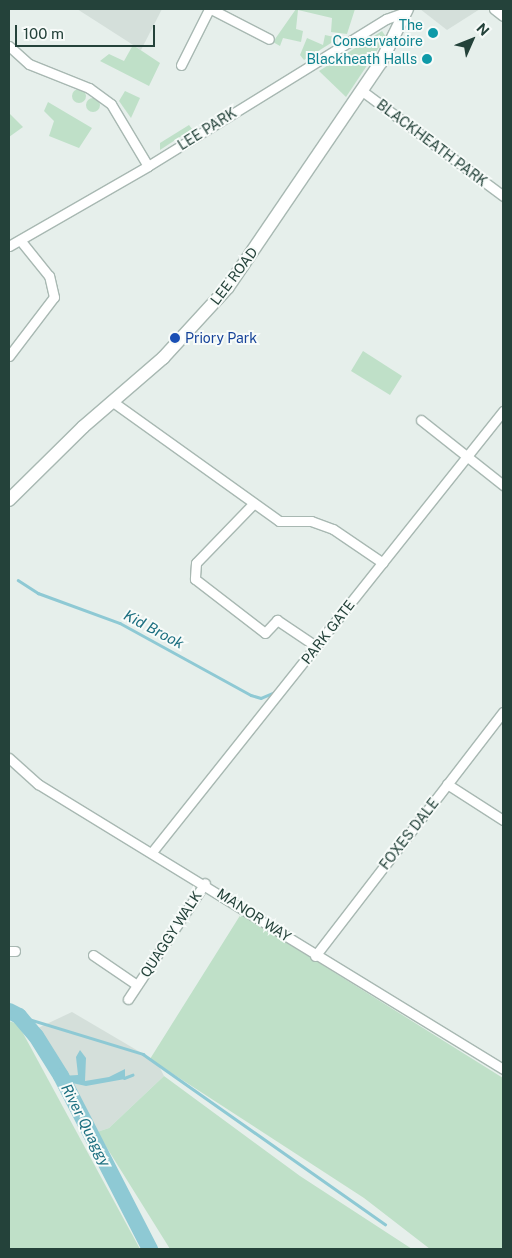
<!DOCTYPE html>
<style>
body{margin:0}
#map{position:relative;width:512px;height:1258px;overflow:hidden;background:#e6efeb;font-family:"Public Sans",sans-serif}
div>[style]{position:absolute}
.built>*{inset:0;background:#d4dfda}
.green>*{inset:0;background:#bfe0c8}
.round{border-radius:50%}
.water>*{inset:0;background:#8ec9d4}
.stream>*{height:2.5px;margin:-1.25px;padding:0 1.25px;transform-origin:1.25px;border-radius:1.25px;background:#8ec9d4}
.river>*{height:16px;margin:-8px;padding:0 8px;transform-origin:8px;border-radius:8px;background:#8ec9d4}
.roads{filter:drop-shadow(1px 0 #a8b8b2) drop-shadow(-1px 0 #a8b8b2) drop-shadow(0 1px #a8b8b2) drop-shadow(0 -1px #a8b8b2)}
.minor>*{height:9px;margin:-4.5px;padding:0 4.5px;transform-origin:4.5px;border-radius:4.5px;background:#fff}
.secondary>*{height:12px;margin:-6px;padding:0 6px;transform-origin:6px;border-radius:6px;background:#fff}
.dots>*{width:14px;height:14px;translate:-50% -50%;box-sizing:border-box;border:2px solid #f7fbf9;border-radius:50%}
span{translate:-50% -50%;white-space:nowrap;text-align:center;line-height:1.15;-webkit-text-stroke:4px #f7fbf9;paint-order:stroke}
.culture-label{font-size:14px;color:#0d838f}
.right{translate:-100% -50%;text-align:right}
.street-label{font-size:14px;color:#24423a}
.transit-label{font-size:14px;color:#164399}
.left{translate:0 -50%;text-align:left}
.water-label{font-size:15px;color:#1c6f80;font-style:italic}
.frame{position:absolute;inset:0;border:10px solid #24423a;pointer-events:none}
.north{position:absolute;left:447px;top:15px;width:50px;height:50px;-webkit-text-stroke:4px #f7fbf9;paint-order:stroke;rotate:46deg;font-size:14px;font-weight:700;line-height:20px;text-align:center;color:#24423a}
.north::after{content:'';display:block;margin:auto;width:18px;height:22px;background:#24423a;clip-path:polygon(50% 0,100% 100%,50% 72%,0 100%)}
.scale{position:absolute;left:15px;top:25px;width:140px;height:22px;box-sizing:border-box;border:2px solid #24423a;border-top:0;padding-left:6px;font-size:15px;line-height:18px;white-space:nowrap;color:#24423a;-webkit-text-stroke:4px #f7fbf9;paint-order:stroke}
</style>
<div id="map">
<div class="built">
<div style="clip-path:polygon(77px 9px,162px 9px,141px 50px)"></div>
<div style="clip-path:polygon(420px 9px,480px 9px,447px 30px)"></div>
<div style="clip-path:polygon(72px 1012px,157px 1062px,164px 1076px,109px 1128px,97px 1132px,38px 1028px)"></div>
</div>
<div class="green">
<div style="clip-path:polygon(296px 9px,355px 9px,347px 34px,331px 32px,332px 18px,298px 10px,296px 29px,303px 31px,301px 42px,283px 38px,280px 46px,273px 42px)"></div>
<div style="clip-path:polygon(382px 31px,386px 37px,346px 97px,319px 71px)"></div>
<div style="clip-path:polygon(325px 35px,339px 38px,304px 60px,300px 55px,307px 38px,323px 45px)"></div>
<div style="clip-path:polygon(133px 45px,160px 63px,149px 86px,100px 61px,109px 54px,124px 61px)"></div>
<div class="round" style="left:72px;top:89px;width:14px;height:14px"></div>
<div style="clip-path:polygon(125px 91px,140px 98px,131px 118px,119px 101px)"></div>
<div class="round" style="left:86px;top:98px;width:14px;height:14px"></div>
<div style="clip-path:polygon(48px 102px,92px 128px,79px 148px,49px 136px,54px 121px,44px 111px)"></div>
<div style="clip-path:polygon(9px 113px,23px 127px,9px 137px)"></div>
<div style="clip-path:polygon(189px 125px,192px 129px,160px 150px,160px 143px)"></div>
<div style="clip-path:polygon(363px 351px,402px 376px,390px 395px,351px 371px)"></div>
<div style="clip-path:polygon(241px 914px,503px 1078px,503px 1249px,430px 1249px,364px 1198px,150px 1059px)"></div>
<div style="clip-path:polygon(9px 1021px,18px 1024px,140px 1249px,9px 1249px)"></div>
<div style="clip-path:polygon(164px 1076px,300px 1176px,412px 1249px,170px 1249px,97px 1132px,109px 1128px)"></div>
</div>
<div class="water">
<div style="clip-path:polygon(80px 1050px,86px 1058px,85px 1081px,109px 1077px,125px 1069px,125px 1079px,86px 1086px,72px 1083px,68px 1089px,61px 1076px,78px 1075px,76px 1057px)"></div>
</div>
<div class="stream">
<div style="left:18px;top:580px;width:24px;rotate:33deg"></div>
<div style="left:38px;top:593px;width:87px;rotate:20.1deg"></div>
<div style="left:120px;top:623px;width:149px;rotate:28.8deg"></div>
<div style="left:251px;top:695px;width:10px;rotate:17deg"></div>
<div style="left:261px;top:698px;width:15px;rotate:-23deg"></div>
<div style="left:19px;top:1016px;width:130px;rotate:17deg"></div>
<div style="left:143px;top:1054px;width:296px;rotate:35.1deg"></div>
<div style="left:124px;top:1078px;width:9px;rotate:-21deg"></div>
</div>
<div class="river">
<div style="left:9px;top:1011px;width:11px;rotate:27deg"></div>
<div style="left:19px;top:1016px;width:26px;rotate:50deg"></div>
<div style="left:36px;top:1036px;width:47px;rotate:58deg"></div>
<div style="left:61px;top:1076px;width:195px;rotate:62.8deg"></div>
</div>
<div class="roads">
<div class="minor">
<div style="left:211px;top:9px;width:65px;rotate:27.3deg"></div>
<div style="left:494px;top:9px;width:11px;rotate:38deg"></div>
<div style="left:9px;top:46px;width:27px;rotate:42deg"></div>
<div style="left:29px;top:64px;width:65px;rotate:21.8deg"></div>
<div style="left:89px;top:88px;width:27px;rotate:36deg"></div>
<div style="left:111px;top:104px;width:72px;rotate:59.2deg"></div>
<div style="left:181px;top:65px;width:63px;rotate:-63.4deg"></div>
<div style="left:361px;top:90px;width:177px;rotate:36.7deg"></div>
<div style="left:9px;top:246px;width:160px;rotate:-29.9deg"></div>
<div style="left:148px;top:166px;width:280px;rotate:-31.7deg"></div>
<div style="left:386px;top:19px;width:20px;rotate:-20deg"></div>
<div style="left:9px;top:356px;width:74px;rotate:-52.7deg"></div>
<div style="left:54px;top:297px;width:22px;rotate:-103deg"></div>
<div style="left:49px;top:276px;width:46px;rotate:-128.9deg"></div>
<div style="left:113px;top:402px;width:204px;rotate:35.6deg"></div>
<div style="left:279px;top:521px;width:32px"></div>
<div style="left:311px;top:521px;width:23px;rotate:20deg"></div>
<div style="left:333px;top:529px;width:60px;rotate:34.2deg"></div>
<div style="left:421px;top:420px;width:105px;rotate:38.4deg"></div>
<div style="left:253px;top:504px;width:82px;rotate:134deg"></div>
<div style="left:196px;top:563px;width:16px;rotate:94deg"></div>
<div style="left:195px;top:579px;width:88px;rotate:37.6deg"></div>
<div style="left:265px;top:633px;width:18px;rotate:-47deg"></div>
<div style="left:277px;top:620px;width:48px;rotate:34deg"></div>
<div style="left:9px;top:758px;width:39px;rotate:42deg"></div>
<div style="left:38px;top:784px;width:545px;rotate:31.5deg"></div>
<div style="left:447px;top:784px;width:67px;rotate:32.7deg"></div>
<div style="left:152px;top:852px;width:564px;rotate:-51.48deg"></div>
<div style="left:9px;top:951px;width:6px"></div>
<div style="left:93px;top:955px;width:53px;rotate:34.3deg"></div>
<div style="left:315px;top:956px;width:308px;rotate:-52.4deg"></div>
<div style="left:128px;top:999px;width:139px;rotate:-56.4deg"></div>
</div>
<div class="secondary">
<div style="left:9px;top:500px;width:104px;rotate:-44.6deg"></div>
<div style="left:83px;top:427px;width:106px;rotate:-40.8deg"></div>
<div style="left:163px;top:358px;width:96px;rotate:-47.5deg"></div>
<div style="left:228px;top:287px;width:272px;rotate:-55.8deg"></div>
<div style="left:381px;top:62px;width:59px;rotate:-63.9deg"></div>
</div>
</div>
<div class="dots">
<div style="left:433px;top:33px;background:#0f9aa8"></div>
<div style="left:427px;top:59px;background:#0f9aa8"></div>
<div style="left:175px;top:338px;background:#1a4fb4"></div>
</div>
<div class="culture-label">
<span class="right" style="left:423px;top:33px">The<br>Conservatoire</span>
<span class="right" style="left:417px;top:59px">Blackheath Halls</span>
</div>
<div class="street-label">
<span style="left:207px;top:129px;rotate:-32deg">LEE PARK</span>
<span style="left:432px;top:143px;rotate:37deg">BLACKHEATH PARK</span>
<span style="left:234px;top:276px;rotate:-53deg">LEE ROAD</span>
<span style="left:328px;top:632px;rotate:-52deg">PARK GATE</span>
<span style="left:409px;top:834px;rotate:-52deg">FOXES DALE</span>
<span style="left:254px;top:915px;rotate:33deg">MANOR WAY</span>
<span style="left:171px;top:934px;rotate:-57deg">QUAGGY WALK</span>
</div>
<div class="transit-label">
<span class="left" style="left:185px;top:338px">Priory Park</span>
</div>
<div class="water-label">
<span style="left:154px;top:629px;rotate:28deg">Kid Brook</span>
<span style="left:86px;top:1125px;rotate:63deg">River Quaggy</span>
</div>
<div class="frame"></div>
<div class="north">N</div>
<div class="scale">100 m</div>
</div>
